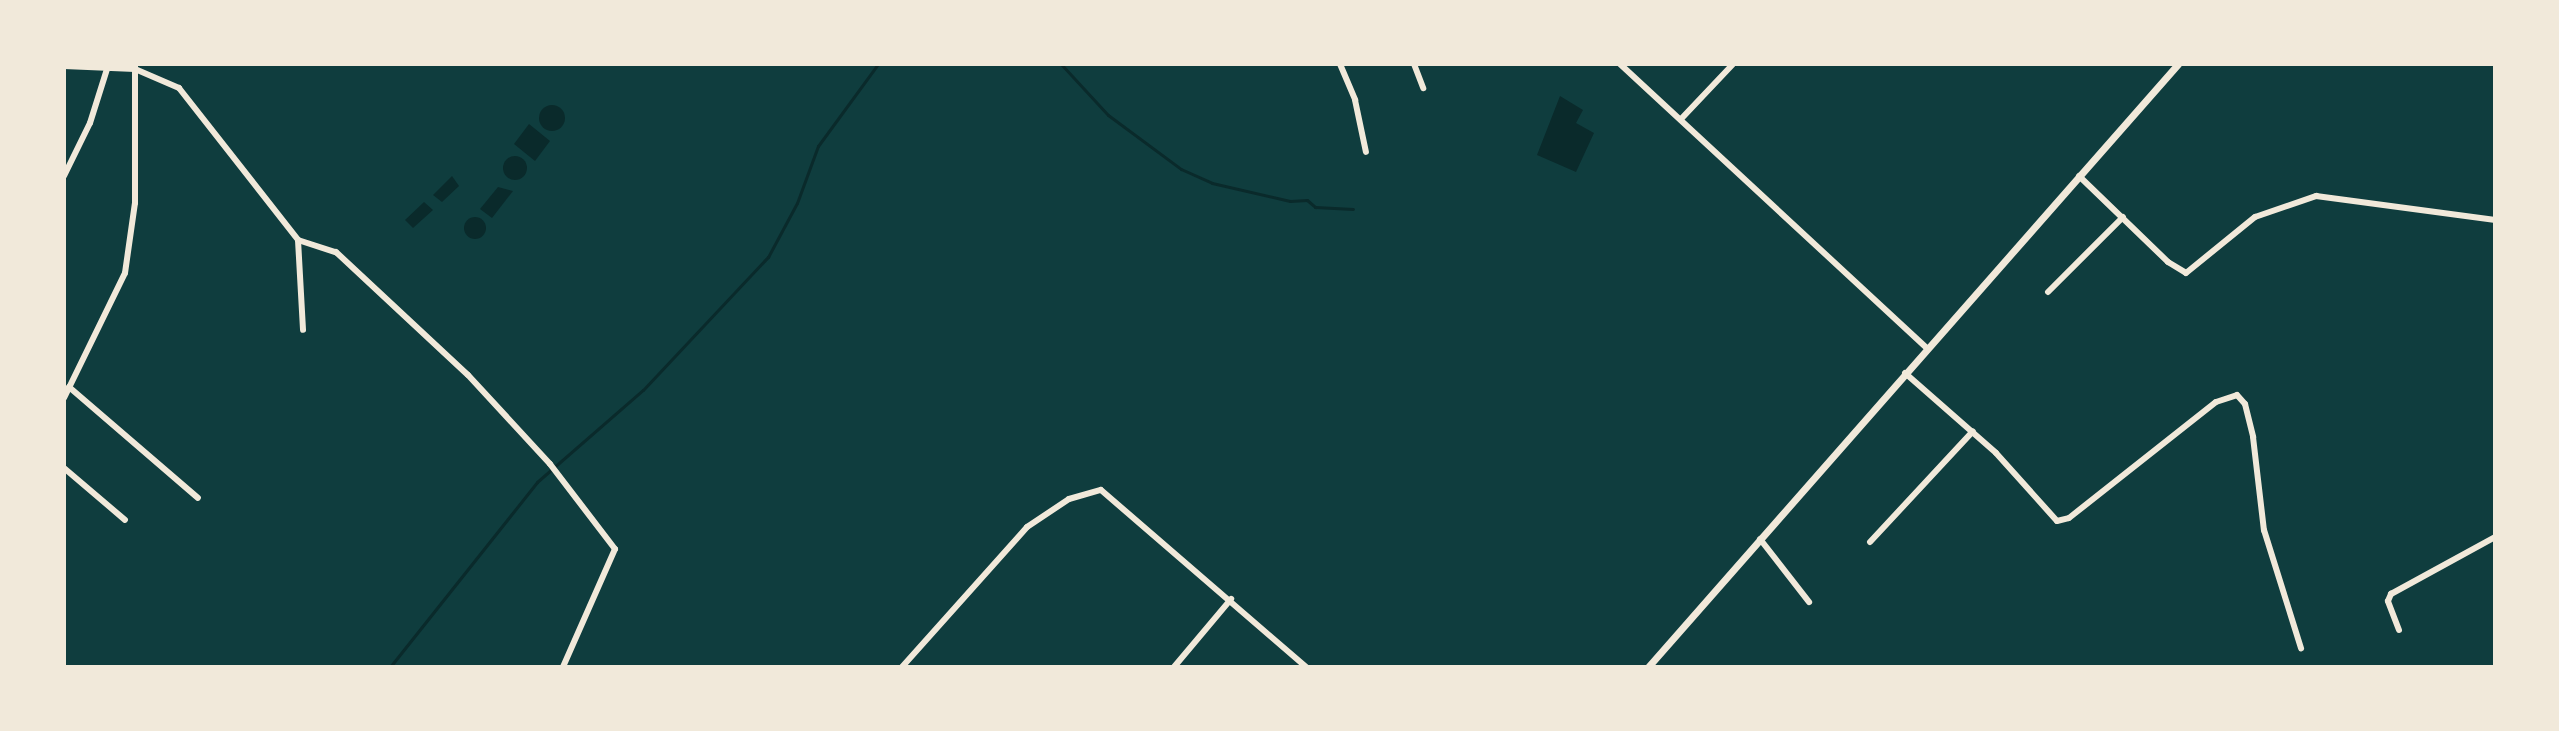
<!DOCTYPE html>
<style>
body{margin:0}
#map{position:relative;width:2559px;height:731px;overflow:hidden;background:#0f3d3e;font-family:"Roboto Serif",serif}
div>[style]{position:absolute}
.water>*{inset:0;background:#0a2a2b}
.round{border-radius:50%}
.stream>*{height:3px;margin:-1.5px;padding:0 1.5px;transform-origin:1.5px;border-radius:1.5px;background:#0a2a2b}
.minor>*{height:6px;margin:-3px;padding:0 3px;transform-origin:3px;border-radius:3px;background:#f1e9da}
.tertiary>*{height:7px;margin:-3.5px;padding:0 3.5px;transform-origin:3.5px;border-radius:3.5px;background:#f1e9da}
span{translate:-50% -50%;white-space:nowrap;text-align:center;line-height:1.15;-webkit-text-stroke:7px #f1e9da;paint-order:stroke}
.frame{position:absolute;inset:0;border:66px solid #f1e9da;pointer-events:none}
</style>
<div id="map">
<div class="water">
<div style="clip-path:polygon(1560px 96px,1583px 110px,1576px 123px,1594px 133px,1576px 172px,1537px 155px)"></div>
<div class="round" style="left:539px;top:105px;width:26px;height:26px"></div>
<div style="clip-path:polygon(529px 124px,550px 141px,535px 161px,514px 144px)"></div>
<div class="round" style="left:503px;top:156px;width:24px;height:24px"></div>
<div style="clip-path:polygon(452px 176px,459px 186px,442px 202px,433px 195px)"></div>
<div style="clip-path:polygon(498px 187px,513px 191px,492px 218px,480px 209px)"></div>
<div style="clip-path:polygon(424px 202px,433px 210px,413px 228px,405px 220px)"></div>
<div class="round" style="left:464px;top:217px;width:22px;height:22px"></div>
</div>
<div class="stream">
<div style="left:1061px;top:64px;width:69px;rotate:47.3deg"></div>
<div style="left:1108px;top:115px;width:91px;rotate:36.5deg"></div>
<div style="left:1181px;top:169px;width:34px;rotate:24deg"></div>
<div style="left:1212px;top:183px;width:80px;rotate:13deg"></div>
<div style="left:1290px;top:201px;width:17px;rotate:-3deg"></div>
<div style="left:1307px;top:200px;width:11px;rotate:41deg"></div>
<div style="left:1315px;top:207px;width:38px;rotate:3deg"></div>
<div style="left:390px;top:667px;width:236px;rotate:-51.5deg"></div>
<div style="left:537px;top:482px;width:140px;rotate:-41deg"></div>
<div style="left:643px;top:390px;width:183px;rotate:-46.8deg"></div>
<div style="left:768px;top:257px;width:61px;rotate:-61.8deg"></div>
<div style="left:797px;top:203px;width:61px;rotate:-69.8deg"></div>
<div style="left:818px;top:146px;width:102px;rotate:-53.8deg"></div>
</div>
<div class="minor">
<div style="left:1340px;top:64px;width:39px;rotate:67deg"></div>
<div style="left:1355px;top:100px;width:53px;rotate:78.1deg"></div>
<div style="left:1414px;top:64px;width:26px;rotate:69deg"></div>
<div style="left:1620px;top:64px;width:418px;rotate:42.8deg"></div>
<div style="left:64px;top:66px;width:71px;rotate:2.4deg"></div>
<div style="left:135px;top:69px;width:48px;rotate:23.4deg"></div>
<div style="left:179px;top:88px;width:193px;rotate:51.9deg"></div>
<div style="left:298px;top:240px;width:40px;rotate:18deg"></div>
<div style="left:336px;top:252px;width:180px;rotate:43deg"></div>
<div style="left:468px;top:375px;width:121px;rotate:47.3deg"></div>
<div style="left:550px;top:464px;width:107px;rotate:52.6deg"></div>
<div style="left:615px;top:549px;width:129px;rotate:113.8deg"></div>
<div style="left:1682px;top:118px;width:74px;rotate:-46.6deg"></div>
<div style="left:64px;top:176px;width:59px;rotate:-63.9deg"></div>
<div style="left:90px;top:123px;width:60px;rotate:-72.5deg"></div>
<div style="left:2079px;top:176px;width:124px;rotate:44deg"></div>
<div style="left:2168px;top:262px;width:21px;rotate:31deg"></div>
<div style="left:2186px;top:273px;width:89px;rotate:-39.1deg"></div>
<div style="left:2255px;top:217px;width:65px;rotate:-19deg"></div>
<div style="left:2316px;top:196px;width:181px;rotate:7.6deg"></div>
<div style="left:298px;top:240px;width:90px;rotate:86.8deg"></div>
<div style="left:2048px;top:292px;width:106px;rotate:-45deg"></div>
<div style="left:1905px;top:373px;width:121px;rotate:41.3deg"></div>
<div style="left:1996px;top:453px;width:91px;rotate:48.1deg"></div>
<div style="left:2057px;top:521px;width:12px;rotate:-14deg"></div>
<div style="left:2069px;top:518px;width:187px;rotate:-38.3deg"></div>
<div style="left:2216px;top:402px;width:22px;rotate:-18deg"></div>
<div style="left:2237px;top:395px;width:12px;rotate:48deg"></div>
<div style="left:2245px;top:404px;width:34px;rotate:76deg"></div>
<div style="left:2253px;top:437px;width:94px;rotate:83.3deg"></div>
<div style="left:2264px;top:530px;width:124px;rotate:72.6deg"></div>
<div style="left:69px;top:387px;width:170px;rotate:40.7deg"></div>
<div style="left:64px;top:398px;width:139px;rotate:-64deg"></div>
<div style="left:125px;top:273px;width:71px;rotate:-81.9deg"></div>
<div style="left:135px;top:203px;width:139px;rotate:-90deg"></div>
<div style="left:64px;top:468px;width:80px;rotate:40.4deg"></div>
<div style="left:1760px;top:539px;width:80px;rotate:52.1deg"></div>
<div style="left:1870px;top:542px;width:151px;rotate:-47.1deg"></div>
<div style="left:2399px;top:630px;width:31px;rotate:-111deg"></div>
<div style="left:2388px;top:601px;width:8px;rotate:-67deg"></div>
<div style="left:2391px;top:594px;width:119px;rotate:-28.7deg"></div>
<div style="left:902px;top:667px;width:188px;rotate:-48.2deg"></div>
<div style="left:1027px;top:527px;width:50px;rotate:-33.7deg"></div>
<div style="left:1069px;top:499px;width:33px;rotate:-16deg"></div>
<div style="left:1101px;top:490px;width:271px;rotate:40.8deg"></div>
<div style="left:1174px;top:667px;width:89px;rotate:-50deg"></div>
</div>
<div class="tertiary">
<div style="left:1648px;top:667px;width:803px;rotate:-48.69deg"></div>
</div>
<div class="frame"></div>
</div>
